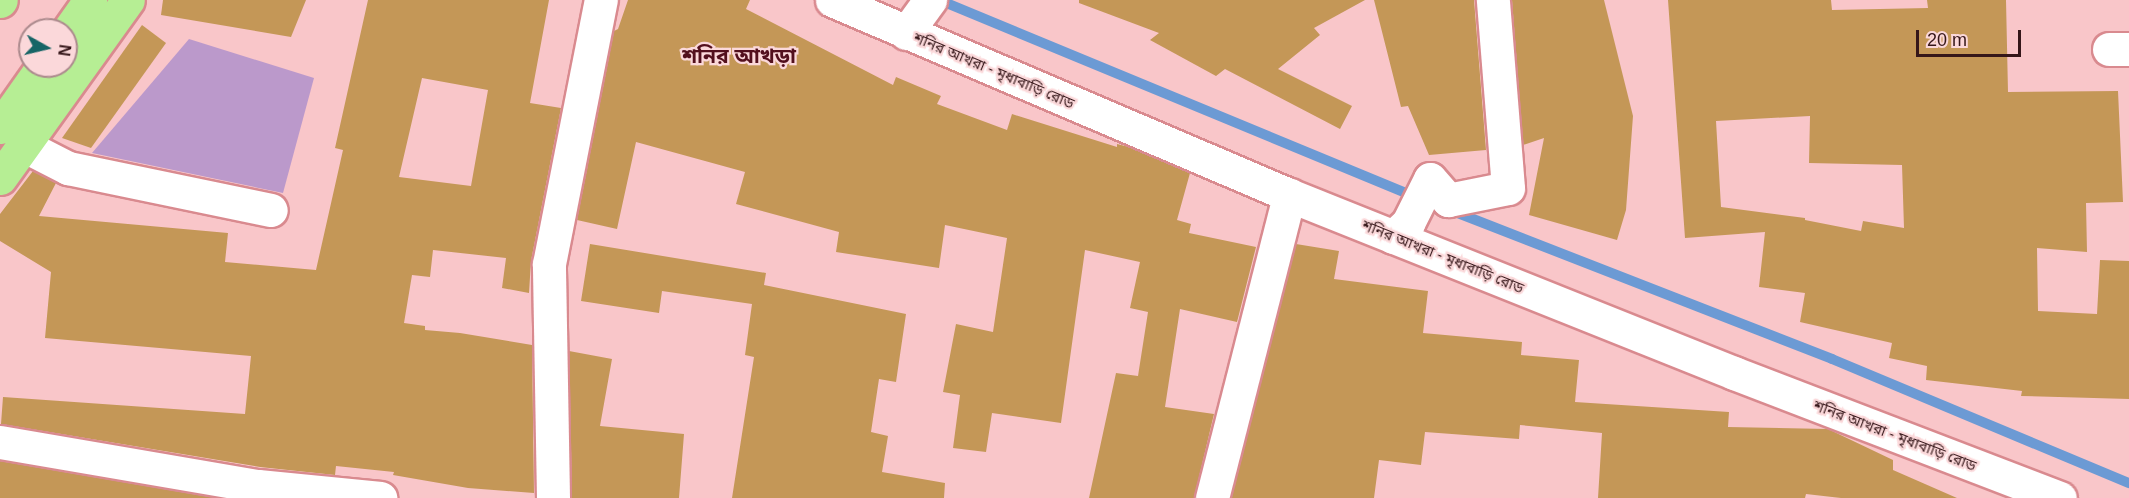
<!DOCTYPE html>
<meta charset="utf-8">
<style>
body{margin:0}
#map{position:relative;width:2129px;height:498px;overflow:hidden;background:#f9c6c9;font-family:Arial,"Noto Sans Bengali",sans-serif}
div>[style]{position:absolute}
.green>*{inset:0;background:#bb99cb}
.stream>*{height:10px;margin:-5px;padding:0 5px;transform-origin:5px;border-radius:5px;background:#6c9ad4}
.building>*{inset:0;background:#c49757}
.roads{filter:drop-shadow(2px 0 #d98a8f) drop-shadow(-2px 0 #d98a8f) drop-shadow(0 2px #d98a8f) drop-shadow(0 -2px #d98a8f)}
.minor>*{height:33px;margin:-16.5px;padding:0 16.5px;transform-origin:16.5px;border-radius:16.5px;background:#fff}
.secondary>*{height:33px;margin:-16.5px;padding:0 16.5px;transform-origin:16.5px;border-radius:16.5px;background:#fff}
.trunk>*{height:33px;margin:-16.5px;padding:0 16.5px;transform-origin:16.5px;border-radius:16.5px;background:#b6ee94}
span{translate:-50% -50%;white-space:nowrap;text-align:center;line-height:1.15;-webkit-text-stroke:4.5px #fbd8da;paint-order:stroke}
.street-label{font-size:15px;color:#351619}
.district-label{font-size:21px;color:#53101d;font-weight:700}
.north{position:absolute;left:18px;top:18px;width:60px;height:60px;box-sizing:border-box;background:#fbd8da;border:2px solid #ac8a8d;border-radius:50%;rotate:98deg;font-size:16px;font-weight:700;line-height:24px;text-align:center;color:#351619}
.north::after{content:'';display:block;margin:auto;width:21px;height:27px;background:#176566;clip-path:polygon(50% 0,100% 100%,50% 72%,0 100%)}
.scale{position:absolute;left:1916px;top:30px;width:105px;height:27px;box-sizing:border-box;border:3px solid #351619;border-top:0;padding-left:8px;font-size:18px;line-height:21px;white-space:nowrap;color:#351619;-webkit-text-stroke:4px #fbd8da;paint-order:stroke}
</style>
<div id="map">
<div class="green">
<div style="clip-path:polygon(189px 39px,314px 78px,283px 193px,92px 153px)"></div>
</div>
<div class="stream">
<div style="left:939px;top:0;width:518px;rotate:22.46deg"></div>
<div style="left:1450px;top:210px;width:410px;rotate:21.3deg"></div>
<div style="left:1832px;top:359px;width:322px;rotate:22.7deg"></div>
</div>
<div class="building">
<div style="clip-path:polygon(163px 0,306px 0,291px 37px,161px 15px)"></div>
<div style="clip-path:polygon(evenodd,368px 0,549px 0,530px 103px,561px 108px,531px 261px,529px 293px,502px 288px,506px 258px,433px 250px,430px 277px,412px 275px,404px 323px,425px 326px,425px 330px,460px 333px,532px 345px,534px 493px,468px 488px,393px 475px,394px 472px,336px 466px,335px 475px,260px 467px,1px 424px,3px 397px,245px 414px,251px 356px,45px 338px,51px 272px,0 241px,0 214px,33px 171px,56px 183px,39px 216px,228px 233px,225px 262px,316px 270px,343px 150px,335px 148px,368px 0,422px 78px,488px 90px,471px 186px,399px 177px,422px 78px)"></div>
<div style="clip-path:polygon(628px 0,750px 0,746px 9px,893px 85px,896px 77px,941px 96px,937px 104px,1007px 130px,1012px 114px,1117px 147px,1117px 144px,1129px 147px,1190px 173px,1177px 220px,1191px 224px,1189px 233px,1256px 247px,1237px 322px,1180px 309px,1165px 407px,1214px 414px,1194px 498px,1089px 498px,1116px 373px,1138px 376px,1148px 312px,1130px 308px,1140px 262px,1085px 250px,1061px 423px,992px 413px,986px 452px,953px 448px,960px 395px,943px 392px,956px 324px,993px 332px,1007px 238px,945px 225px,939px 268px,836px 252px,839px 232px,736px 204px,745px 172px,636px 142px,617px 229px,577px 220px,614px 31px,618px 29px)"></div>
<div style="clip-path:polygon(1079px 0,1365px 0,1314px 28px,1320px 35px,1278px 69px,1352px 106px,1340px 129px,1225px 69px,1216px 76px,1150px 40px,1159px 33px,1079px 3px)"></div>
<div style="clip-path:polygon(1374px 0,1474px 0,1486px 150px,1429px 155px,1408px 106px,1401px 107px)"></div>
<div style="clip-path:polygon(1512px 0,1604px 0,1633px 116px,1626px 210px,1617px 240px,1529px 215px,1544px 138px,1523px 145px)"></div>
<div style="clip-path:polygon(evenodd,1668px 0,1831px 0,1832px 10px,1928px 8px,1927px 0,2006px 0,2008px 92px,2118px 91px,2123px 202px,2086px 203px,2087px 252px,2037px 248px,2038px 311px,2097px 314px,2100px 260px,2129px 261px,2129px 399px,2021px 396px,2022px 391px,1926px 380px,1927px 366px,1889px 358px,1892px 343px,1800px 322px,1805px 293px,1759px 287px,1765px 232px,1685px 238px,1668px 0,1810px 116px,1809px 163px,1902px 165px,1904px 228px,1863px 221px,1861px 231px,1805px 220px,1805px 218px,1721px 207px,1716px 121px,1810px 116px)"></div>
<div style="clip-path:polygon(142px 25px,166px 43px,91px 148px,62px 138px)"></div>
<div style="clip-path:polygon(590px 244px,766px 273px,764px 285px,906px 314px,896px 382px,879px 379px,871px 432px,888px 436px,882px 472px,945px 483px,944px 498px,732px 498px,754px 357px,745px 355px,752px 304px,662px 291px,659px 313px,581px 301px)"></div>
<div style="clip-path:polygon(1296px 244px,1339px 251px,1334px 279px,1428px 291px,1423px 333px,1522px 342px,1521px 355px,1579px 360px,1575px 402px,1729px 412px,1728px 427px,1828px 429px,1893px 460px,1893px 470px,1957px 498px,1841px 498px,1806px 494px,1805px 498px,1598px 498px,1602px 433px,1520px 425px,1519px 439px,1425px 432px,1421px 465px,1379px 460px,1374px 498px,1231px 498px)"></div>
<div style="clip-path:polygon(569px 351px,612px 359px,600px 426px,684px 434px,679px 498px,572px 498px)"></div>
<div style="clip-path:polygon(0 461px,217px 498px,0 498px)"></div>
</div>
<div class="roads">
<div class="minor">
<div style="left:906px;top:33px;width:41px;rotate:-54deg"></div>
<div style="left:2109px;top:49px;width:20px"></div>
<div style="left:23px;top:145px;width:51px;rotate:27.1deg"></div>
<div style="left:68px;top:168px;width:207px;rotate:11.7deg"></div>
<div style="left:1393px;top:237px;width:21px;rotate:-43deg"></div>
<div style="left:1408px;top:223px;width:49px;rotate:-63.4deg"></div>
<div style="left:1430px;top:179px;width:28px;rotate:49deg"></div>
<div style="left:1448px;top:200px;width:61px;rotate:-11.3deg"></div>
<div style="left:1508px;top:188px;width:189px;rotate:-94.6deg"></div>
<div style="left:0;top:442px;width:262px;rotate:9.7deg"></div>
<div style="left:258px;top:486px;width:123px;rotate:5.6deg"></div>
<div style="left:553px;top:498px;width:234px;rotate:-91deg"></div>
<div style="left:549px;top:264px;width:269px;rotate:-78.9deg"></div>
<div style="left:1212px;top:498px;width:313px;rotate:-75.7deg"></div>
</div>
<div class="secondary">
<div style="left:832px;top:0;width:497px;rotate:23.1deg"></div>
<div style="left:1289px;top:195px;width:479px;rotate:21.8deg"></div>
<div style="left:1734px;top:373px;width:349px;rotate:21deg"></div>
</div>
<div class="trunk">
<div style="left:0;top:1px;width:1px;rotate:-45deg"></div>
<div style="left:66px;top:34px;width:42px;rotate:-54.8deg"></div>
<div style="left:0;top:127px;width:75px;rotate:-54.8deg"></div>
<div style="left:0;top:178px;width:219px;rotate:-54.3deg"></div>
</div>
</div>
<div class="street-label">
<span style="left:994px;top:70px;rotate:23deg">শনির আখরা - মৃধাবাড়ি রোড</span>
<span style="left:1443px;top:256px;rotate:22deg">শনির আখরা - মৃধাবাড়ি রোড</span>
<span style="left:1895px;top:435px;rotate:21deg">শনির আখরা - মৃধাবাড়ি রোড</span>
</div>
<div class="district-label">
<span style="left:739px;top:56px">শনির আখড়া</span>
</div>
<div class="north">N</div>
<div class="scale">20 m</div>
</div>
